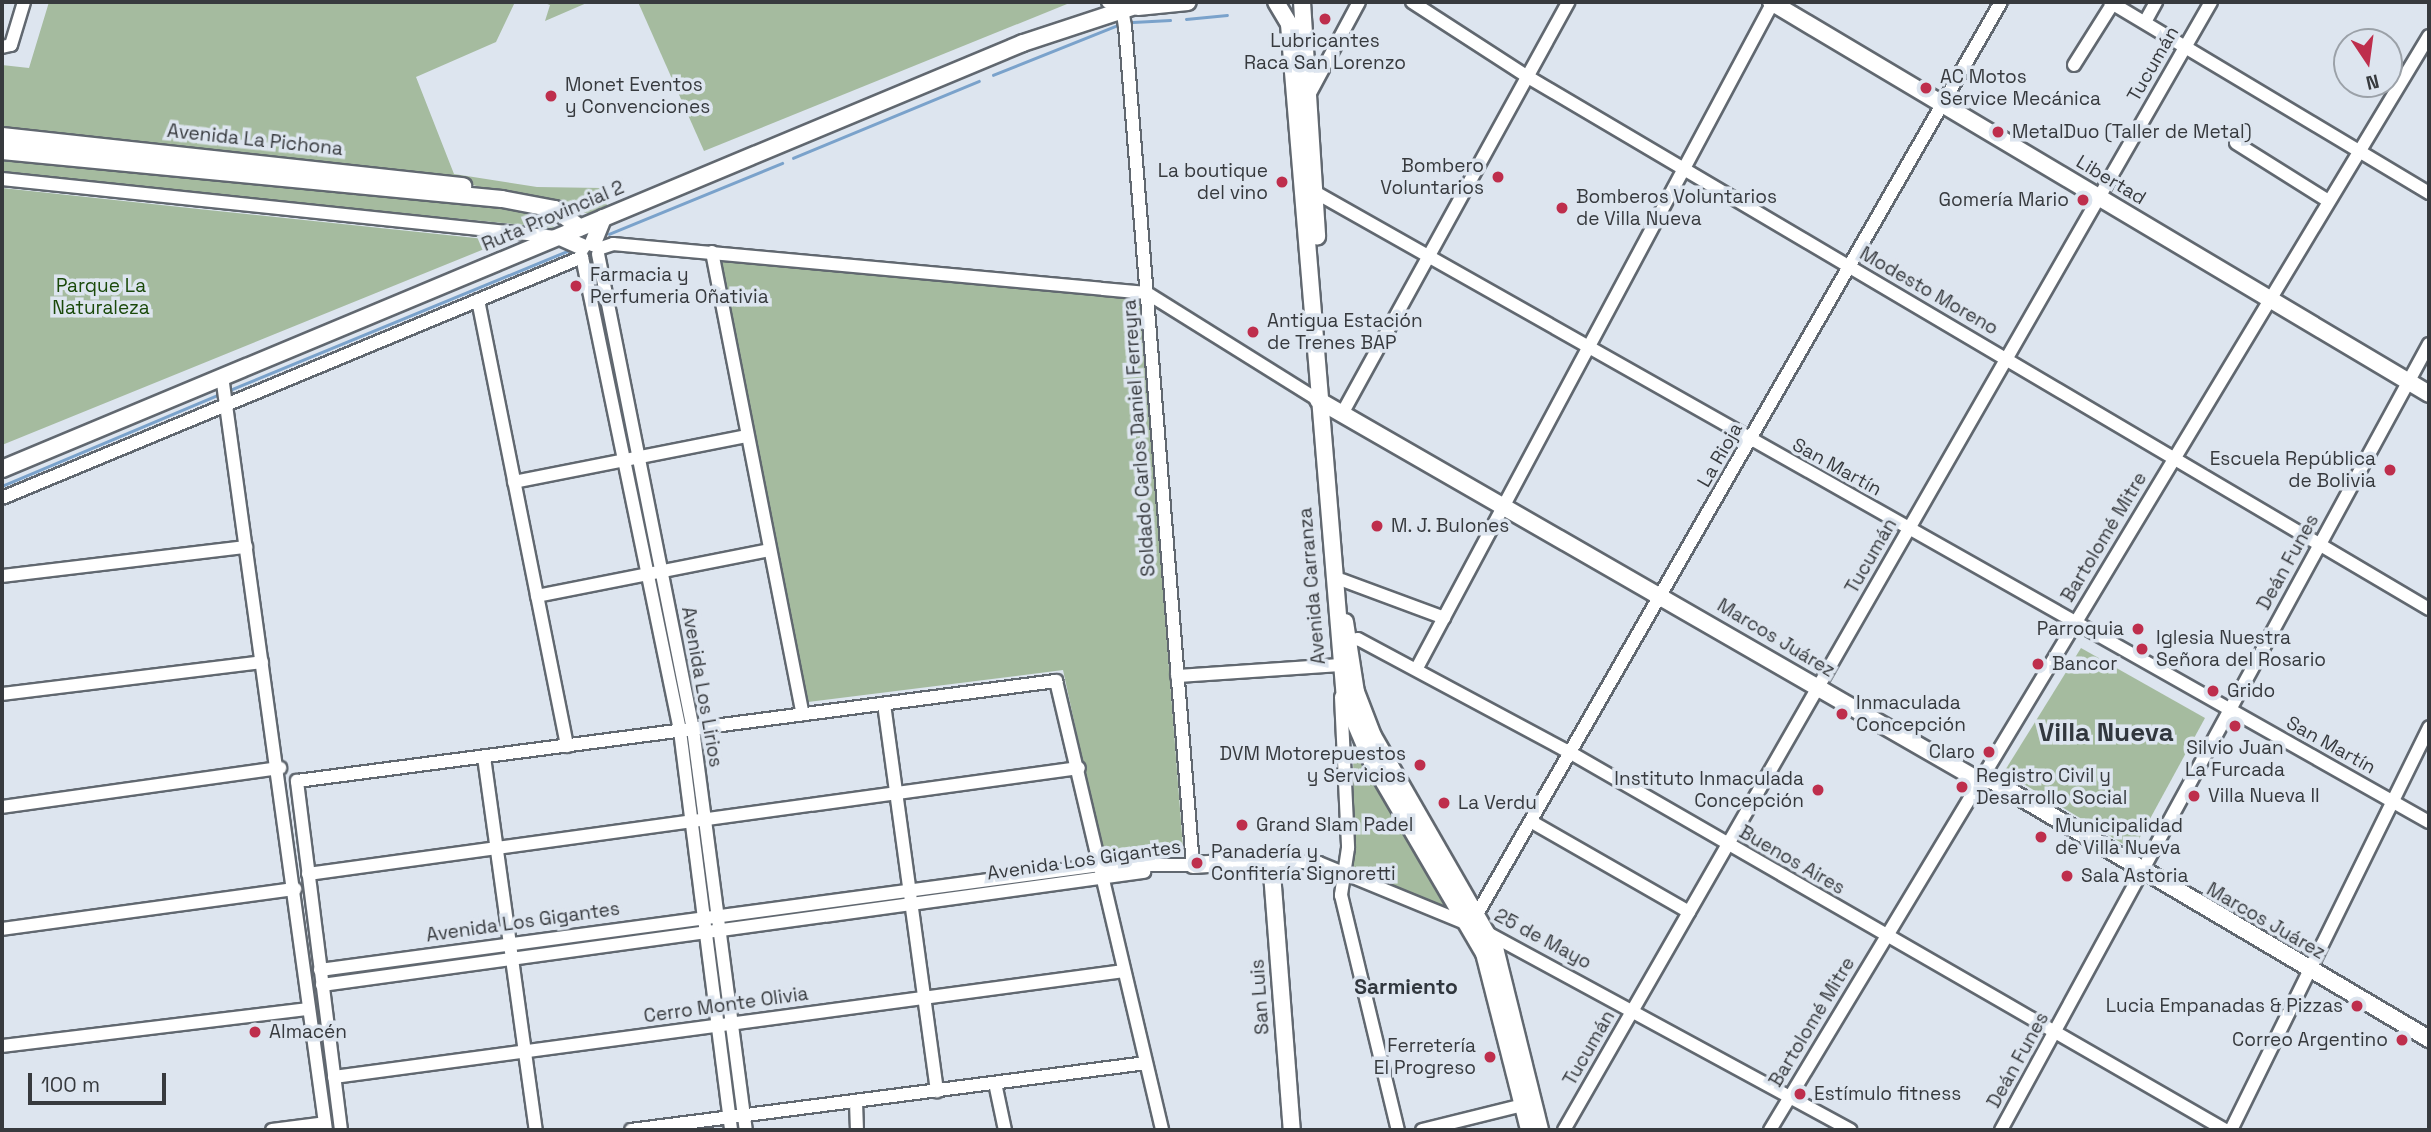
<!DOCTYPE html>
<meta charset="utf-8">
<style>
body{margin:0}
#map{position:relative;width:2431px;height:1132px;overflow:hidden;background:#dde5ef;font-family:"Space Grotesk",sans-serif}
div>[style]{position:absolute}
.green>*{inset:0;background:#a5bb9f}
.stream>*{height:2.5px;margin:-1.25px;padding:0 1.25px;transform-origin:1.25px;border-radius:1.25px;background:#7aa2cb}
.roads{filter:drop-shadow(2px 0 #616870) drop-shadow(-2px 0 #616870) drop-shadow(0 2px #616870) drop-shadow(0 -2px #616870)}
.minor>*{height:12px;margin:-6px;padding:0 6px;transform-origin:6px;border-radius:6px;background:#fff}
.major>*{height:16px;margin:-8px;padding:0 8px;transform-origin:8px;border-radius:8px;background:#fff}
.dots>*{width:19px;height:19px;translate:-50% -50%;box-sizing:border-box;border:4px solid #dde5ef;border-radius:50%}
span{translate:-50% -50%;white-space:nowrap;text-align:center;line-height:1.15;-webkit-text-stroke:7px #dde5ef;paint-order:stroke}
.poi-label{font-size:19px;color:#373a3e}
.left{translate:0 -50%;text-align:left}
.right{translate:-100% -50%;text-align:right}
.street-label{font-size:19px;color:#373a3e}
.park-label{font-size:19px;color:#1a490a}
.neighbourhood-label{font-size:21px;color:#31373e;font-weight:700}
.district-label{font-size:26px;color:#31373e;font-weight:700}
.frame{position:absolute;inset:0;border:4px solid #373a3e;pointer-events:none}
.north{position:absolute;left:2333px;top:28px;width:70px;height:70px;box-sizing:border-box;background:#dde5ef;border:2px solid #9ba1a8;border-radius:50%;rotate:167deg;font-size:19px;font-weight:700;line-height:28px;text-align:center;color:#373a3e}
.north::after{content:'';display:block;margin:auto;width:24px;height:32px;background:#be2e4c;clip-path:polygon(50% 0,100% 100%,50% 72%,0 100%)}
.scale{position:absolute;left:28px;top:1073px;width:138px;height:32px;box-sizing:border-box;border:4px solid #373a3e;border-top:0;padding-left:9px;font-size:21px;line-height:24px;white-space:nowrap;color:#373a3e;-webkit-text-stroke:5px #dde5ef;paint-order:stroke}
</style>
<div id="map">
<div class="green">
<div style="clip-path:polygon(49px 2px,515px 2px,496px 42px,416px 77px,454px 174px,537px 187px,602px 188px,608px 209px,590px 214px,420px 172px,2px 131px,2px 65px,29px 68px)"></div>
<div style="clip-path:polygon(542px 2px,589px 2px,545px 21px,550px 5px)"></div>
<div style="clip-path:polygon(638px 2px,1072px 2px,704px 151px)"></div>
<div style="clip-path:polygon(2px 155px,426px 195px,548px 216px,554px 228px,2px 174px)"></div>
<div style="clip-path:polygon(2px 188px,208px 210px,504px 241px,2px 445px)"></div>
<div style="clip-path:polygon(718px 259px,1140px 296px,1183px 847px,1103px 855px,1063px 670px,808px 702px)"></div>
<div style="clip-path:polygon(2081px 648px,2205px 718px,2133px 850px,2004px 772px)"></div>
<div style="clip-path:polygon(1353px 738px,1457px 914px,1354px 873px)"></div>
</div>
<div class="stream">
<div style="left:1186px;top:19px;width:41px;rotate:-5.6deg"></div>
<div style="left:1133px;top:22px;width:37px;rotate:-3deg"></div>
<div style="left:993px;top:75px;width:135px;rotate:-21.8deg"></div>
<div style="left:793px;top:158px;width:201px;rotate:-22.5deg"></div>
<div style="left:609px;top:234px;width:187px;rotate:-22.3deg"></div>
<div style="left:1154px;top:308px;width:17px;rotate:87deg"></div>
<div style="left:230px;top:390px;width:368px;rotate:-22.4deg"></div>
<div style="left:2px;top:486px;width:237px;rotate:-22.9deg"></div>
</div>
<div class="roads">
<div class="minor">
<div style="left:1108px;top:2px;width:15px;rotate:23deg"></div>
<div style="left:1122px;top:8px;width:18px;rotate:81deg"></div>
<div style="left:1125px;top:26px;width:842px;rotate:85.37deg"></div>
<div style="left:1412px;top:2px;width:138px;rotate:32.9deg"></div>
<div style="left:1528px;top:77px;width:1046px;rotate:30.56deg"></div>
<div style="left:2110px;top:2px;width:372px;rotate:30.9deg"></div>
<div style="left:2145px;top:22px;width:23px;rotate:-61deg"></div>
<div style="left:2px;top:47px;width:9px;rotate:-13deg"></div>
<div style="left:11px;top:45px;width:45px;rotate:-73.2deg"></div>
<div style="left:2074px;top:65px;width:73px;rotate:-57.8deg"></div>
<div style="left:1308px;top:97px;width:108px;rotate:-61.8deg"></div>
<div style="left:2236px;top:143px;width:107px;rotate:32.1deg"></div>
<div style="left:2px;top:179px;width:557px;rotate:5.98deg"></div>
<div style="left:1306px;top:187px;width:1290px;rotate:29.49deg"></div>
<div style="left:598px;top:249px;width:16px;rotate:-18deg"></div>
<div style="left:613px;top:244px;width:536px;rotate:5.24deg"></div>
<div style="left:1147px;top:293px;width:202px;rotate:32deg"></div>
<div style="left:712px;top:252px;width:471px;rotate:78.9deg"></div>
<div style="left:598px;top:254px;width:484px;rotate:78.7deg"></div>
<div style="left:693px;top:729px;width:404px;rotate:82.5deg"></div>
<div style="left:478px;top:300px;width:455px;rotate:78.7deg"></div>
<div style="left:222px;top:376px;width:761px;rotate:82.15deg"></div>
<div style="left:1343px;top:412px;width:468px;rotate:-61.2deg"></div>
<div style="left:514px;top:482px;width:237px;rotate:-11.2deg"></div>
<div style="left:2px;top:498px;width:628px;rotate:-22.56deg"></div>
<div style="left:582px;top:257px;width:484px;rotate:78.3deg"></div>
<div style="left:680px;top:731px;width:402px;rotate:82.7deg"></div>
<div style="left:2px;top:576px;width:246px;rotate:-6.8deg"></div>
<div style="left:1342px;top:580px;width:109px;rotate:20.4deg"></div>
<div style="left:537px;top:596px;width:237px;rotate:-11.2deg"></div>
<div style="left:1341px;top:643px;width:17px;rotate:-13deg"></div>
<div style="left:1358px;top:639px;width:242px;rotate:28.2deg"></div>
<div style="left:1571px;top:753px;width:755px;rotate:29.96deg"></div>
<div style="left:1417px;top:668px;width:755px;rotate:-61.87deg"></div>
<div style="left:1177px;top:676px;width:161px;rotate:-3.9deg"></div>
<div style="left:2px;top:694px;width:262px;rotate:-7deg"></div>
<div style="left:1341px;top:697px;width:151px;rotate:87.3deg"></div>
<div style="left:1348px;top:848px;width:48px;rotate:98.5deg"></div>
<div style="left:1341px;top:895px;width:242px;rotate:76.4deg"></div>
<div style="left:884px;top:704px;width:391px;rotate:82.2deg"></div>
<div style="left:484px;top:757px;width:377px;rotate:82.1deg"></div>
<div style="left:2px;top:807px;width:281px;rotate:-8deg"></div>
<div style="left:1532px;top:822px;width:181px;rotate:29.8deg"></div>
<div style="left:1271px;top:860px;width:48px;rotate:3.6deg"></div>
<div style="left:1319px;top:863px;width:161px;rotate:22.3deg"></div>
<div style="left:308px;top:874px;width:778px;rotate:-7.83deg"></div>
<div style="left:1473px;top:921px;width:1060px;rotate:-60.12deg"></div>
<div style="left:2px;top:929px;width:296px;rotate:-7.8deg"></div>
<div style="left:1484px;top:931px;width:417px;rotate:28.5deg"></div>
<div style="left:320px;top:970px;width:787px;rotate:-7.67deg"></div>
<div style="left:1100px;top:865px;width:93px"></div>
<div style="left:322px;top:985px;width:830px;rotate:-7.83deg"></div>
<div style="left:2px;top:1046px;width:309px;rotate:-6.9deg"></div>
<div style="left:334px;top:1077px;width:797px;rotate:-7.64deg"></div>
<div style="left:995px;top:1083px;width:48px;rotate:78deg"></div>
<div style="left:856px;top:1102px;width:28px;rotate:88deg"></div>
<div style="left:272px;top:1130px;width:53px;rotate:-7.5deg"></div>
<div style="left:341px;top:1130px;width:352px;rotate:-97.2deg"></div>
<div style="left:297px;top:781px;width:766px;rotate:-7.51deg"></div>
<div style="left:1056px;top:681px;width:461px;rotate:76.7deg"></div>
<div style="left:631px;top:1130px;width:519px;rotate:-7.41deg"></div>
<div style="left:1422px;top:1130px;width:104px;rotate:-13.9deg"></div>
<div style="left:1564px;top:1130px;width:1300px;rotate:-60.16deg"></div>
<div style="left:1770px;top:1130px;width:1277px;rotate:-58.94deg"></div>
<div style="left:2001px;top:1130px;width:895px;rotate:-61.43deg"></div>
<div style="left:2231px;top:1130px;width:449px;rotate:-63.8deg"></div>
</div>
<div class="major">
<div style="left:1276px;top:2px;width:26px;rotate:59deg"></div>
<div style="left:1289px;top:24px;width:677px;rotate:85.26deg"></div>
<div style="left:1345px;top:699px;width:66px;rotate:66.9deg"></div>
<div style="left:1371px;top:760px;width:224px;rotate:59.7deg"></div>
<div style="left:1484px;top:953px;width:183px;rotate:75.7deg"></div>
<div style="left:1302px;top:2px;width:235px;rotate:86.3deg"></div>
<div style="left:1771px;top:2px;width:766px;rotate:30.78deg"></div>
<div style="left:1138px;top:7px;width:50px;rotate:-5.7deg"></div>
<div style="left:2px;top:136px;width:464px;rotate:6.2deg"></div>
<div style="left:2px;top:151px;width:502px;rotate:5.48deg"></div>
<div style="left:502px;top:199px;width:54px;rotate:10.7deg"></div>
<div style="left:555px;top:209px;width:31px;rotate:37deg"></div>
<div style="left:560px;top:237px;width:24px;rotate:24deg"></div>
<div style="left:593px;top:243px;width:27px;rotate:-68deg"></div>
<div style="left:1318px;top:400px;width:756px;rotate:29.92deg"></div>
<div style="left:1973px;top:777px;width:20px;rotate:11deg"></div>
<div style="left:1993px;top:781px;width:507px;rotate:30.61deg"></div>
<div style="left:2px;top:469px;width:1106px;rotate:-22.65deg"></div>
<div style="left:1023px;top:43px;width:132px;rotate:-18.2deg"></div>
<div style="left:1345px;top:622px;width:71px;rotate:81.1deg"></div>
<div style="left:1356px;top:692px;width:47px;rotate:68.9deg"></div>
<div style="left:1373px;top:736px;width:245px;rotate:60.1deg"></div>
<div style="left:1495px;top:948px;width:187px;rotate:76.1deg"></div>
<div style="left:1193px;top:865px;width:78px;rotate:-3.7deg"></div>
<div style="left:1271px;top:860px;width:271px;rotate:85.6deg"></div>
</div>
</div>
<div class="dots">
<div style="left:1325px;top:19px;background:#be2e4c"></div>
<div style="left:1926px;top:88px;background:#be2e4c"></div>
<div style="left:551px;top:96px;background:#be2e4c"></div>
<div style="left:1998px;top:132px;background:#be2e4c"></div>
<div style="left:1498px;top:177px;background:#be2e4c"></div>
<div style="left:1282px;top:182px;background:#be2e4c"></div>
<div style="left:2083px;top:200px;background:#be2e4c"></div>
<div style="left:1562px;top:208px;background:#be2e4c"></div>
<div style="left:576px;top:286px;background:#be2e4c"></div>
<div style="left:1253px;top:332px;background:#be2e4c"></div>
<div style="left:2390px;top:470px;background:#be2e4c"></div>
<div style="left:1377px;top:526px;background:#be2e4c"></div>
<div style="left:2138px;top:629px;background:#be2e4c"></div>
<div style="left:2142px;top:649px;background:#be2e4c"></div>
<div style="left:2038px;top:664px;background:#be2e4c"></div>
<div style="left:2213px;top:691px;background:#be2e4c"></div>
<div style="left:1842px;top:714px;background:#be2e4c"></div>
<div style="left:2235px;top:726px;background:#be2e4c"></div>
<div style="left:1989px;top:752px;background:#be2e4c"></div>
<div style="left:1420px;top:765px;background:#be2e4c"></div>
<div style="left:1962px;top:787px;background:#be2e4c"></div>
<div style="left:1818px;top:790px;background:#be2e4c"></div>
<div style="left:2194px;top:796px;background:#be2e4c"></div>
<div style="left:1444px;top:803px;background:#be2e4c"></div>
<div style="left:1242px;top:825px;background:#be2e4c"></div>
<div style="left:2041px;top:837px;background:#be2e4c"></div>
<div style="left:1197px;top:863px;background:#be2e4c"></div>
<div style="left:2067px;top:876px;background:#be2e4c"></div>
<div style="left:2357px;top:1006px;background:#be2e4c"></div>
<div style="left:255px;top:1032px;background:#be2e4c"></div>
<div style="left:2402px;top:1040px;background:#be2e4c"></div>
<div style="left:1490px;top:1057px;background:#be2e4c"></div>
<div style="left:1800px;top:1094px;background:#be2e4c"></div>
</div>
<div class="poi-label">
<span style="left:1325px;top:52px">Lubricantes<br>Raca San Lorenzo</span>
<span class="left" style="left:1940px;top:88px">AC Motos<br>Service Mecánica</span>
<span class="left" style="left:565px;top:96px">Monet Eventos<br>y Convenciones</span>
<span class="left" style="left:2012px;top:132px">MetalDuo (Taller de Metal)</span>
<span class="right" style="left:1484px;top:177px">Bombero<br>Voluntarios</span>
<span class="right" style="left:1268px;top:182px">La boutique<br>del vino</span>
<span class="left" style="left:1576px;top:208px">Bomberos Voluntarios<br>de Villa Nueva</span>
<span class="right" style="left:2069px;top:200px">Gomería Mario</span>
<span class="left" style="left:590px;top:286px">Farmacia y<br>Perfumeria Oñativia</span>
<span class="left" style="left:1267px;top:332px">Antigua Estación<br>de Trenes BAP</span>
<span class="right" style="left:2376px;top:470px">Escuela República<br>de Bolivia</span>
<span class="left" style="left:1391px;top:526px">M. J. Bulones</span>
<span class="right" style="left:2124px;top:629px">Parroquia</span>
<span class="left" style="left:2156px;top:649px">Iglesia Nuestra<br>Señora del Rosario</span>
<span class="left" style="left:2052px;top:664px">Bancor</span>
<span class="left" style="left:2227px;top:691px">Grido</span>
<span class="left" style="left:1856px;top:714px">Inmaculada<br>Concepción</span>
<span style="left:2235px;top:759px">Silvio Juan<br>La Furcada</span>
<span class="right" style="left:1975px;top:752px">Claro</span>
<span class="right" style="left:1406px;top:765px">DVM Motorepuestos<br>y Servicios</span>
<span class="left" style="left:1976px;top:787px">Registro Civil y<br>Desarrollo Social</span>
<span class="right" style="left:1804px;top:790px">Instituto Inmaculada<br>Concepción</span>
<span class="left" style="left:2208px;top:796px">Villa Nueva II</span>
<span class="left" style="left:1458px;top:803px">La Verdu</span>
<span class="left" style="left:1256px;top:825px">Grand Slam Padel</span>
<span class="left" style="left:2055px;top:837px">Municipalidad<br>de Villa Nueva</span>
<span class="left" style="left:1211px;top:863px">Panadería y<br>Confitería Signoretti</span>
<span class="left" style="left:2081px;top:876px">Sala Astoria</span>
<span class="right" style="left:2343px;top:1006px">Lucia Empanadas &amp; Pizzas</span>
<span class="left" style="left:269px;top:1032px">Almacén</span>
<span class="right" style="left:2388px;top:1040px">Correo Argentino</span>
<span class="right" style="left:1476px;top:1057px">Ferretería<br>El Progreso</span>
<span class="left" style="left:1814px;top:1094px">Estímulo fitness</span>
</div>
<div class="street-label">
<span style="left:2153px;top:64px;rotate:-60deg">Tucumán</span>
<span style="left:255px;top:140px;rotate:6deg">Avenida La Pichona</span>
<span style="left:2111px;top:180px;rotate:31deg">Libertad</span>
<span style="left:553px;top:216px;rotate:-23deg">Ruta Provincial 2</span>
<span style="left:1929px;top:291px;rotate:30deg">Modesto Moreno</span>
<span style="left:1139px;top:438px;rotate:-94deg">Soldado Carlos Daniel Ferreyra</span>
<span style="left:1720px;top:455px;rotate:-60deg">La Rioja</span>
<span style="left:1837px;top:467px;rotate:29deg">San Martín</span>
<span style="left:2104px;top:537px;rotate:-59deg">Bartolomé Mitre</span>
<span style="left:1871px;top:556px;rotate:-60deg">Tucumán</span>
<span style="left:2288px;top:562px;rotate:-61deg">Deán Funes</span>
<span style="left:1312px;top:586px;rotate:-95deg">Avenida Carranza</span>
<span style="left:1776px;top:638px;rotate:31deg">Marcos Juárez</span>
<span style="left:702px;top:687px;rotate:80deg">Avenida Los Lirios</span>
<span style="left:2331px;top:745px;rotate:29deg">San Martín</span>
<span style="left:1084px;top:860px;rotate:-8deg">Avenida Los Gigantes</span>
<span style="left:1792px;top:860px;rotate:30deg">Buenos Aires</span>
<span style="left:2266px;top:921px;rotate:30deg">Marcos Juárez</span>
<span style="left:523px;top:922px;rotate:-8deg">Avenida Los Gigantes</span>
<span style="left:1543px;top:939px;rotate:28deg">25 de Mayo</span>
<span style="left:1260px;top:997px;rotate:-94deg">San Luis</span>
<span style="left:726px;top:1005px;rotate:-8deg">Cerro Monte Olivia</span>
<span style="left:1812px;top:1022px;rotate:-59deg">Bartolomé Mitre</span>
<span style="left:1589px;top:1048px;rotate:-60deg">Tucumán</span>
<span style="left:2018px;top:1060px;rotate:-61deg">Deán Funes</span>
</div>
<div class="park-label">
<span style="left:101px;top:297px">Parque La<br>Naturaleza</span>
</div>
<div class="neighbourhood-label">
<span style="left:1406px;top:987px">Sarmiento</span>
</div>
<div class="district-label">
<span style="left:2106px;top:733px">Villa Nueva</span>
</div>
<div class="frame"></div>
<div class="north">N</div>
<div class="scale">100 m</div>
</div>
